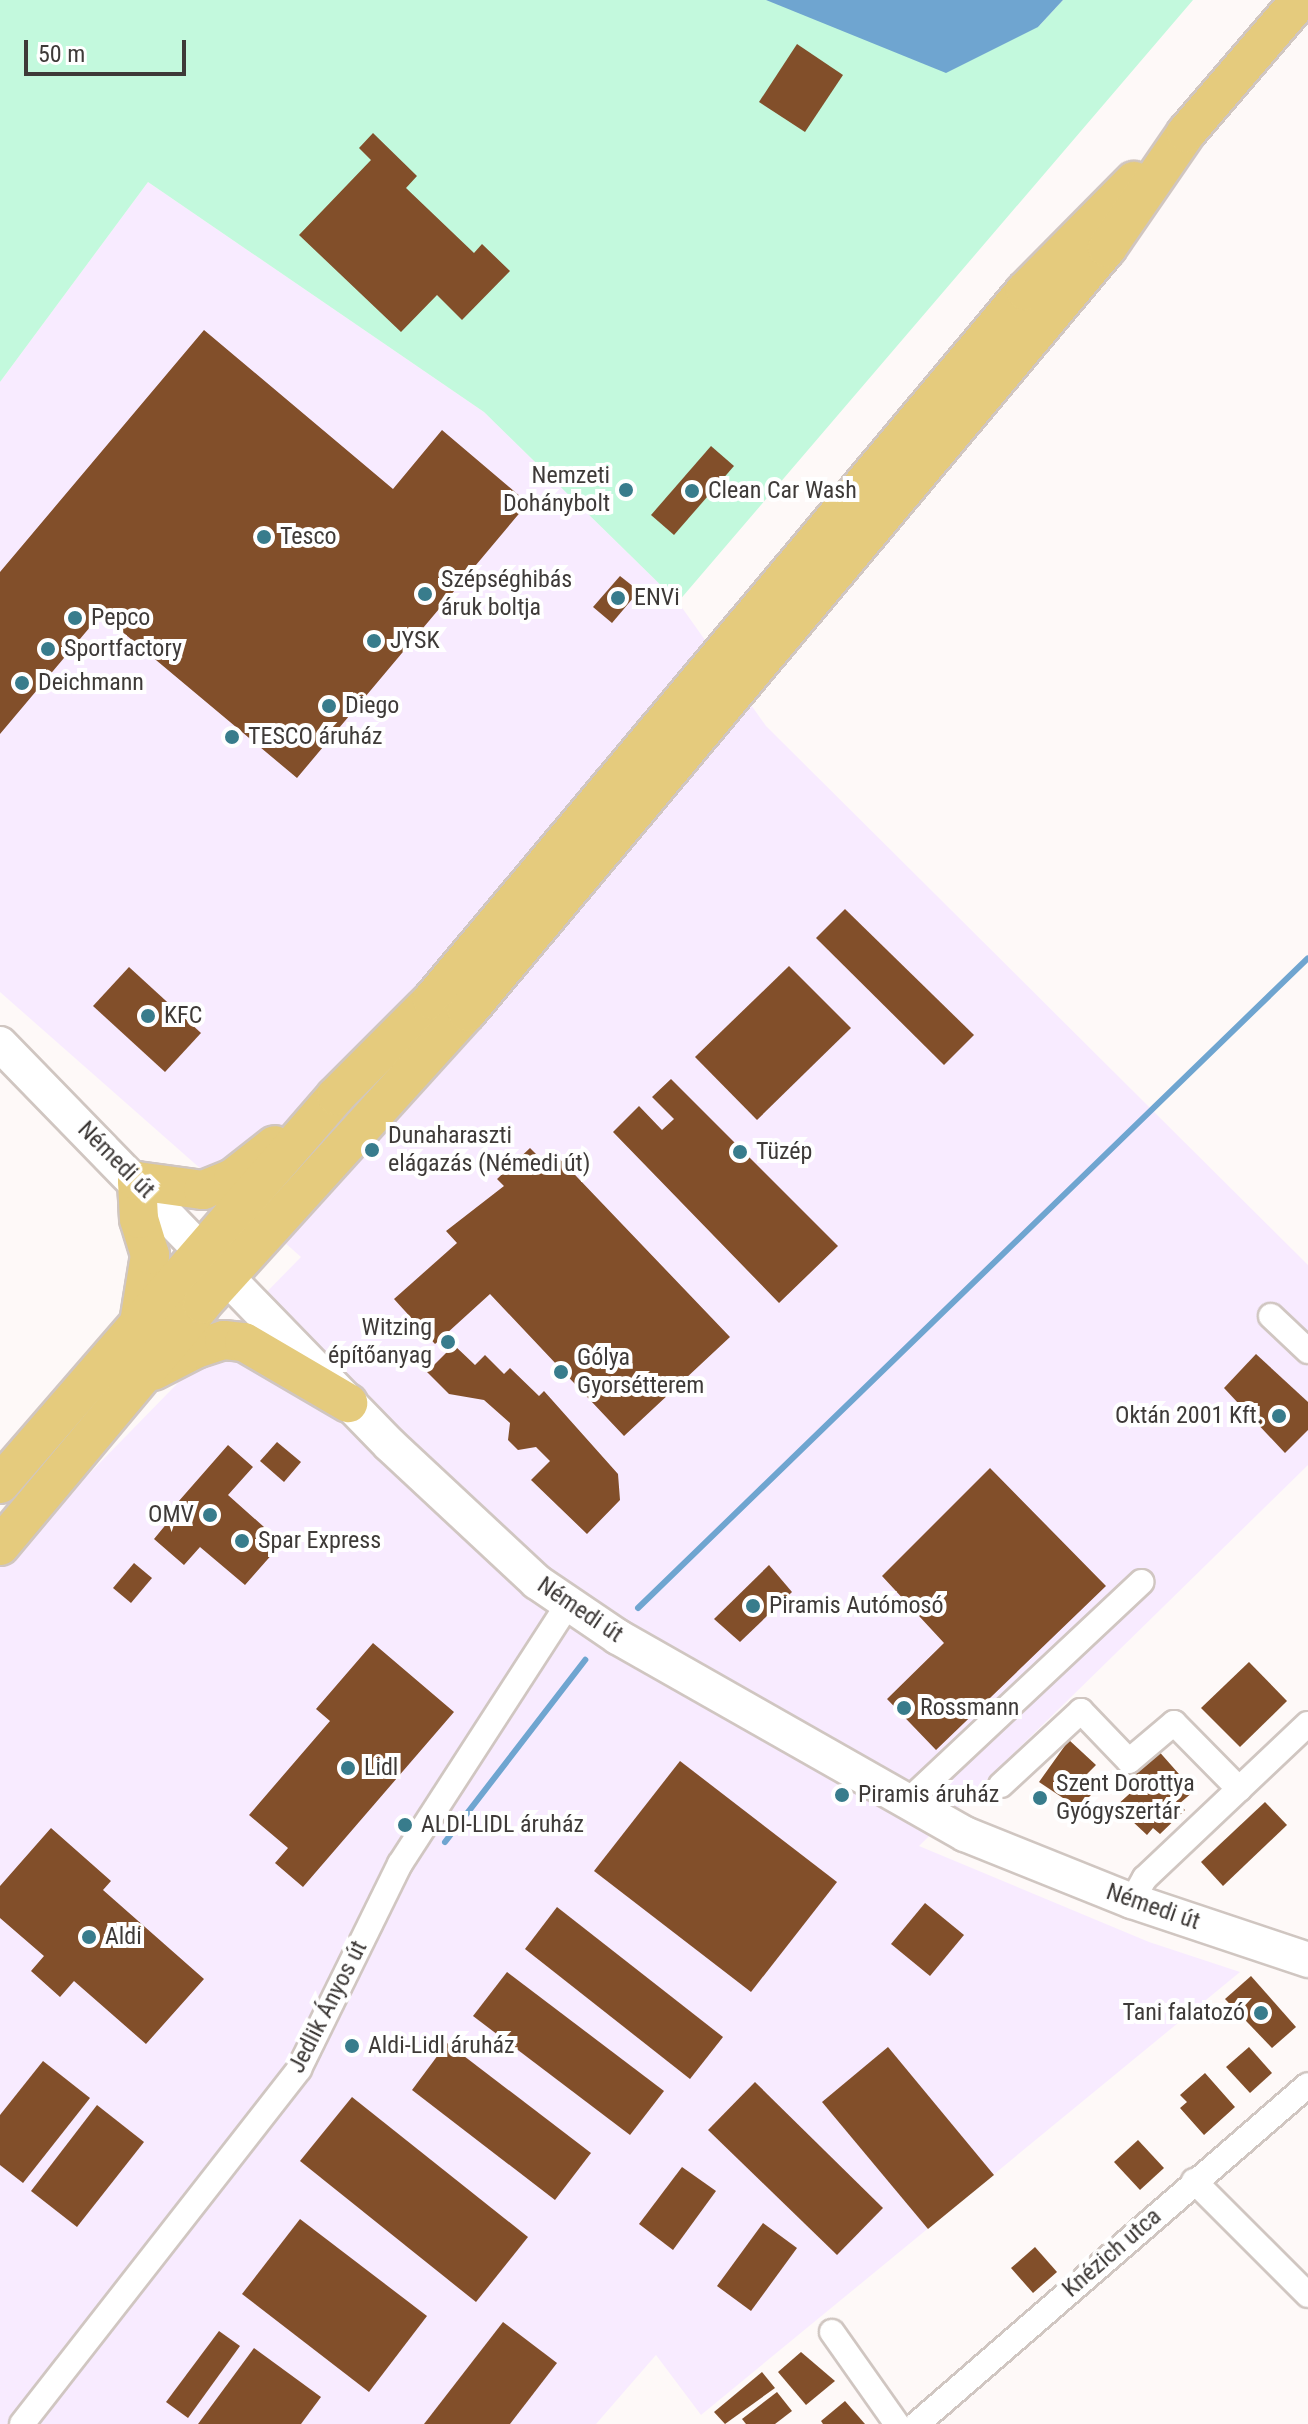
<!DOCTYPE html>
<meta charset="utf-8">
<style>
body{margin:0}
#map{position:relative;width:1308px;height:2424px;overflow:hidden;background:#fef9f8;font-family:"Roboto Condensed",sans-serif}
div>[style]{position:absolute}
.commercial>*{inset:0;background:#f8ebff}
.green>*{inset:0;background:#c3f9dd}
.water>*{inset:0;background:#6fa5d0}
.stream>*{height:6px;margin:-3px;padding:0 3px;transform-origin:3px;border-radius:3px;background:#6fa5d0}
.building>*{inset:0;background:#824f2a}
.roads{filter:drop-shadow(2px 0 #d0c6c1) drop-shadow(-2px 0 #d0c6c1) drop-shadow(0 2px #d0c6c1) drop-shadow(0 -2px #d0c6c1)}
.street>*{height:24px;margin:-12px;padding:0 12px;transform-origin:12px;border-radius:12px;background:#fff}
.secondary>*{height:34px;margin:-17px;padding:0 17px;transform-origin:17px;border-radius:17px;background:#fff}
.primary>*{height:38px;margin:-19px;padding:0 19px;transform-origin:19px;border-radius:19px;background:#e5cb7d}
.dots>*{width:22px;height:22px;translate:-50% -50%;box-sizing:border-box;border:4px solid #fff;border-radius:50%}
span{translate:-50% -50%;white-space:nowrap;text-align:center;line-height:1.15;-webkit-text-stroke:8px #fff;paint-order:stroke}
.poi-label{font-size:24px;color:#3e3a38}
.right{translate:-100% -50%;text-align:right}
.left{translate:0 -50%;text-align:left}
.street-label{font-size:24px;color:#3e3a38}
.scale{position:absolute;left:24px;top:40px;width:162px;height:36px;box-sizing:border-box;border:4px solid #3e3a38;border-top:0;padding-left:10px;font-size:24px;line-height:28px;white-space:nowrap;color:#3e3a38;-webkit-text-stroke:6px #fff;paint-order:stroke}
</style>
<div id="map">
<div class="commercial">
<div style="clip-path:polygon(148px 182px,484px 412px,678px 602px,766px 726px,1308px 1265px,1308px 1465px,919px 1846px,1149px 1942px,1240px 1972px,701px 2415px,656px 2355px,596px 2424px,0 2424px,0 1565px,301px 1257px,0 992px,0 382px)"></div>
</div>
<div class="green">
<div style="clip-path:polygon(0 0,766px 0,1038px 27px,1063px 0,1193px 0,678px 602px,484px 412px,148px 182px,0 382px)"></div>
</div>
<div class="water">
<div style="clip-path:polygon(766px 0,1063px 0,1038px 27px,946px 73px)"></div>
</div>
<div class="stream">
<div style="left:638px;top:1608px;width:933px;rotate:-44.13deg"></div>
<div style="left:445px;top:1842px;width:230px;rotate:-52.4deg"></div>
</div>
<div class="building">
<div style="clip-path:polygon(797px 44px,843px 75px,805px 132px,759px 102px)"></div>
<div style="clip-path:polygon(373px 133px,417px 176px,406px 188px,474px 253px,482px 244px,510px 271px,462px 320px,437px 295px,401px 332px,299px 235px,371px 160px,359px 148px)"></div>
<div style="clip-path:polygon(204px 330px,393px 489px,442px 430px,528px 503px,297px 778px,101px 614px,0 734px,0 572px)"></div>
<div style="clip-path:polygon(711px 446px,734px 466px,674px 535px,651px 515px)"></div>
<div style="clip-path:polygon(620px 576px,639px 591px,612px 623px,593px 607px)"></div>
<div style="clip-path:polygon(845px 909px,974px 1035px,944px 1065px,816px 938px)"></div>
<div style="clip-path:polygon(789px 966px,851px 1028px,757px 1120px,695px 1057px)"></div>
<div style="clip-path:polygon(129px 967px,201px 1033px,165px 1072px,93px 1006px)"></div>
<div style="clip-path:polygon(671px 1079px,838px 1246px,779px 1303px,613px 1132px,639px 1106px,662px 1130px,674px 1119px,652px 1097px)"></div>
<div style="clip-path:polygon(530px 1148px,546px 1164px,556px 1155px,730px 1337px,624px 1436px,490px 1294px,435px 1344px,394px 1299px,457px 1243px,446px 1231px,504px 1186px,497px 1179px)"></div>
<div style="clip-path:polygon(454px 1345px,475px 1365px,485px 1355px,504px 1374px,510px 1368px,539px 1396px,544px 1391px,618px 1474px,620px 1500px,587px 1534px,531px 1480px,550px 1461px,536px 1447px,518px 1450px,508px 1440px,510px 1423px,484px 1400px,449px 1394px,427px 1372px)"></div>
<div style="clip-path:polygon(1256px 1354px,1308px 1402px,1308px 1430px,1285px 1453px,1224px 1388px)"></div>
<div style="clip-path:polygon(277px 1442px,301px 1462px,284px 1482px,260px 1461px)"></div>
<div style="clip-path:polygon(228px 1445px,253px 1467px,228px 1495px,282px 1543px,245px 1585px,200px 1547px,184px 1565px,154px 1539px,168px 1522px,164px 1518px)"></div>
<div style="clip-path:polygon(990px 1468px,1106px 1586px,936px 1750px,887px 1699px,944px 1643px,882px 1576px)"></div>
<div style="clip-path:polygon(134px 1563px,152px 1578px,131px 1603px,113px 1588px)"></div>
<div style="clip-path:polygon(769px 1565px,792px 1592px,740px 1642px,714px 1619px)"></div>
<div style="clip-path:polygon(373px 1643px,454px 1712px,303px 1887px,275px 1863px,288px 1848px,249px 1815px,330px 1721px,316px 1709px)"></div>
<div style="clip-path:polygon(1249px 1662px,1287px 1701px,1240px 1747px,1201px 1708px)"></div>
<div style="clip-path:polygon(1069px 1740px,1096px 1765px,1083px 1778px,1096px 1790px,1078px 1808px,1039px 1782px)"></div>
<div style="clip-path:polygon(1156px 1748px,1194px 1791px,1179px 1804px,1185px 1810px,1160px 1834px,1153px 1828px,1147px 1835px,1116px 1806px,1137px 1787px,1131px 1780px)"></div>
<div style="clip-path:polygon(680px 1761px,837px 1882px,751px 1992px,594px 1871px)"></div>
<div style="clip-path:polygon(1265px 1802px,1287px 1825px,1223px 1886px,1201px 1862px)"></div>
<div style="clip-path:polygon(51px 1828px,111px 1881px,103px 1890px,204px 1979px,146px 2044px,74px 1981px,60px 1997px,31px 1971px,44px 1956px,0 1918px,0 1886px)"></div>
<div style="clip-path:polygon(925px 1903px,964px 1935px,930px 1976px,891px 1944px)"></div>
<div style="clip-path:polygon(557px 1907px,723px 2037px,690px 2079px,525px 1949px)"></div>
<div style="clip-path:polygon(507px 1972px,664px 2091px,630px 2135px,473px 2016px)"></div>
<div style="clip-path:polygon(1251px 1976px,1296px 2027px,1272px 2048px,1225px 1999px)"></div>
<div style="clip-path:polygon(447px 2043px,591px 2153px,555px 2200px,412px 2090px)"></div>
<div style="clip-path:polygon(888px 2047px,994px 2175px,928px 2229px,822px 2102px)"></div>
<div style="clip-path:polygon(1249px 2047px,1272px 2073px,1250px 2093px,1226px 2067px)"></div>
<div style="clip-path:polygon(43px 2061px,90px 2098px,23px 2183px,0 2165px,0 2115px)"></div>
<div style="clip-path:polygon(1205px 2073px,1235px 2107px,1204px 2135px,1180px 2108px,1187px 2102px,1180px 2095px)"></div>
<div style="clip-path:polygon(755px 2082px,883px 2208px,837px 2255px,708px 2130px)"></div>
<div style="clip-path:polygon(352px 2097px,528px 2237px,476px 2302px,300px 2161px)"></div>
<div style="clip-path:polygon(97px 2105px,144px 2142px,77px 2227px,31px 2191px)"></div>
<div style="clip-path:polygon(1138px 2140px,1164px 2168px,1140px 2190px,1114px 2162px)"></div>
<div style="clip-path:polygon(682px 2167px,716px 2191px,673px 2250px,639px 2224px)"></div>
<div style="clip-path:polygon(300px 2219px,427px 2316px,369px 2392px,242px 2294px)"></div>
<div style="clip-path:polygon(763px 2223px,797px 2248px,751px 2311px,717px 2286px)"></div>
<div style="clip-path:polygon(1035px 2247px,1057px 2272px,1033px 2293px,1011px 2268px)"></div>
<div style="clip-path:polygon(503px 2322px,557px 2363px,510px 2424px,424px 2424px)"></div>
<div style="clip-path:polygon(219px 2331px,240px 2346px,188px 2418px,166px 2402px)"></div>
<div style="clip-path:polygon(254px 2348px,321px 2397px,301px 2424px,198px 2424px)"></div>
<div style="clip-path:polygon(801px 2352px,835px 2381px,806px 2405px,778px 2372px)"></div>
<div style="clip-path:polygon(762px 2372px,775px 2388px,725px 2424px,714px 2412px)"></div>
<div style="clip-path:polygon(777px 2392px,792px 2411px,775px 2424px,746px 2424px,742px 2419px)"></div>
<div style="clip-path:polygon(845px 2401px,865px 2424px,823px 2424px,821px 2421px)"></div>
</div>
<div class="roads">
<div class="street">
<div style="left:1271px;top:1316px;width:51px;rotate:43.4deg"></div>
<div style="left:1001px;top:1785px;width:109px;rotate:-42.8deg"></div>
<div style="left:1081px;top:1711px;width:69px;rotate:46.2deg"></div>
<div style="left:1129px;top:1761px;width:59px;rotate:-40.2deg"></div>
<div style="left:1174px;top:1723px;width:93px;rotate:45.4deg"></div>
<div style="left:906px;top:1803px;width:323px;rotate:-43.2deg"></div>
<div style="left:1132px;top:1901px;width:26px;rotate:-61deg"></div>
<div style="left:1145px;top:1878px;width:224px;rotate:-43.4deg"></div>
<div style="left:1194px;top:2181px;width:161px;rotate:45deg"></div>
<div style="left:832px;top:2332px;width:113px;rotate:54.8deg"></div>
<div style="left:22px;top:2424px;width:450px;rotate:-52deg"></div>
<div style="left:299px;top:2069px;width:229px;rotate:-63.8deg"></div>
<div style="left:400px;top:1864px;width:310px;rotate:-57.1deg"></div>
<div style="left:917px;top:2424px;width:517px;rotate:-40.93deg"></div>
</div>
<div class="secondary">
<div style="left:0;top:1044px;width:559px;rotate:45.8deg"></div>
<div style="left:390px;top:1445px;width:201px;rotate:43deg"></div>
<div style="left:537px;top:1582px;width:98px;rotate:34.2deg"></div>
<div style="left:618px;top:1637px;width:399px;rotate:29.6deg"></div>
<div style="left:965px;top:1834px;width:180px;rotate:21.9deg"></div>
<div style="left:1132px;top:1901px;width:186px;rotate:18.5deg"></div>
</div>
<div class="primary">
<div style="left:139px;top:1323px;width:69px;rotate:-80.8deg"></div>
<div style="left:150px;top:1255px;width:38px;rotate:-107deg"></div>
<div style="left:139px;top:1219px;width:38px;rotate:-93deg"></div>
<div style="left:137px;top:1181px;width:67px;rotate:7.8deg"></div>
<div style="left:203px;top:1190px;width:32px;rotate:-22deg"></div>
<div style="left:233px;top:1178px;width:53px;rotate:-38.2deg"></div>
<div style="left:153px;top:1371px;width:48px;rotate:-27.1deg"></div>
<div style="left:196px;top:1349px;width:29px;rotate:-18deg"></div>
<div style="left:224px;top:1340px;width:20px;rotate:6deg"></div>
<div style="left:244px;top:1342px;width:121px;rotate:30.4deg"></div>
<div style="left:0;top:1484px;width:513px;rotate:-49.11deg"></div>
<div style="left:336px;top:1096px;width:136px;rotate:-45deg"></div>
<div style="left:432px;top:1000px;width:924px;rotate:-50.09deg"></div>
<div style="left:1025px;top:291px;width:155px;rotate:-45.3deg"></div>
<div style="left:0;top:1546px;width:315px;rotate:-50.1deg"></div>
<div style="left:202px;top:1304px;width:394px;rotate:-47.8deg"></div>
<div style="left:467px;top:1012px;width:997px;rotate:-50.05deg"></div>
<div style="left:1107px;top:248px;width:140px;rotate:-55.5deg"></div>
<div style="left:1186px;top:133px;width:175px;rotate:-49.4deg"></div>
</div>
</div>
<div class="dots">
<div style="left:626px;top:490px;background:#387c8c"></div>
<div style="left:692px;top:491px;background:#387c8c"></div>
<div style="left:264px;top:537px;background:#387c8c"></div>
<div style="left:425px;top:594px;background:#387c8c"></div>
<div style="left:618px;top:598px;background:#387c8c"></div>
<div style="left:75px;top:618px;background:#387c8c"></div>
<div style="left:374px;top:641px;background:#387c8c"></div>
<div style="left:48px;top:649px;background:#387c8c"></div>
<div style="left:22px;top:683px;background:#387c8c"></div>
<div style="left:329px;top:706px;background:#387c8c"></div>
<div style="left:232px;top:737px;background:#387c8c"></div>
<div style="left:148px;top:1016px;background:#387c8c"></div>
<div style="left:372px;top:1150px;background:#387c8c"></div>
<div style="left:740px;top:1152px;background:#387c8c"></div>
<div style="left:448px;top:1342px;background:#387c8c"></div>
<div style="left:561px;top:1372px;background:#387c8c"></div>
<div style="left:1279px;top:1416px;background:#387c8c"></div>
<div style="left:210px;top:1515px;background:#387c8c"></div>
<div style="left:242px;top:1541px;background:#387c8c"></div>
<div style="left:753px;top:1606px;background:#387c8c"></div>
<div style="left:904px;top:1708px;background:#387c8c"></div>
<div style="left:348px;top:1768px;background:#387c8c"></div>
<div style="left:842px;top:1795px;background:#387c8c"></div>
<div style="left:1040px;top:1798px;background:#387c8c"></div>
<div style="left:405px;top:1825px;background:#387c8c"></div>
<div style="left:89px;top:1937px;background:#387c8c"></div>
<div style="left:1261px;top:2013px;background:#387c8c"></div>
<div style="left:352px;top:2046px;background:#387c8c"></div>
</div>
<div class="poi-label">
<span class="right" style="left:610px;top:490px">Nemzeti<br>Dohánybolt</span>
<span class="left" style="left:708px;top:491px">Clean Car Wash</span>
<span class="left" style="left:280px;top:537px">Tesco</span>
<span class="left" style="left:441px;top:594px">Szépséghibás<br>áruk boltja</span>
<span class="left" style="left:634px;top:598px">ENVi</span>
<span class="left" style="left:91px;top:618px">Pepco</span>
<span class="left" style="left:390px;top:641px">JYSK</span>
<span class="left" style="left:64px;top:649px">Sportfactory</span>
<span class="left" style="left:38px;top:683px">Deichmann</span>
<span class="left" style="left:345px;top:706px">Diego</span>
<span class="left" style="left:248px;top:737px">TESCO áruház</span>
<span class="left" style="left:164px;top:1016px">KFC</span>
<span class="left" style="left:388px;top:1150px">Dunaharaszti<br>elágazás (Némedi út)</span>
<span class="left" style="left:756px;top:1152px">Tüzép</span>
<span class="right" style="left:432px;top:1342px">Witzing<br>építőanyag</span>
<span class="left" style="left:577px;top:1372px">Gólya<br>Gyorsétterem</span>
<span class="right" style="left:1263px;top:1416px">Oktán 2001 Kft.</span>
<span class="right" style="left:194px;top:1515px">OMV</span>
<span class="left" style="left:258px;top:1541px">Spar Express</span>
<span class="left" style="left:769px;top:1606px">Piramis Autómosó</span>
<span class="left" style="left:920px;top:1708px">Rossmann</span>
<span class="left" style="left:364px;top:1768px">Lidl</span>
<span class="left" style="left:1056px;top:1798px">Szent Dorottya<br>Gyógyszertár</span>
<span class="left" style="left:858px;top:1795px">Piramis áruház</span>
<span class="left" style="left:421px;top:1825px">ALDI-LIDL áruház</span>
<span class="left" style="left:105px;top:1937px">Aldi</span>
<span class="right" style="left:1245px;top:2013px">Tani falatozó</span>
<span class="left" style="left:368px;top:2046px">Aldi-Lidl áruház</span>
</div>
<div class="street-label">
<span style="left:116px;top:1160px;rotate:45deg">Némedi út</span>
<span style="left:580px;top:1610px;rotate:34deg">Némedi út</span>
<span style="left:1153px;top:1907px;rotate:19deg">Némedi út</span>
<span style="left:328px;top:2007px;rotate:-63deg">Jedlik Ányos út</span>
<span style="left:1112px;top:2253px;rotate:-41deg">Knézich utca</span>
</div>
<div class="scale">50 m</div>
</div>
